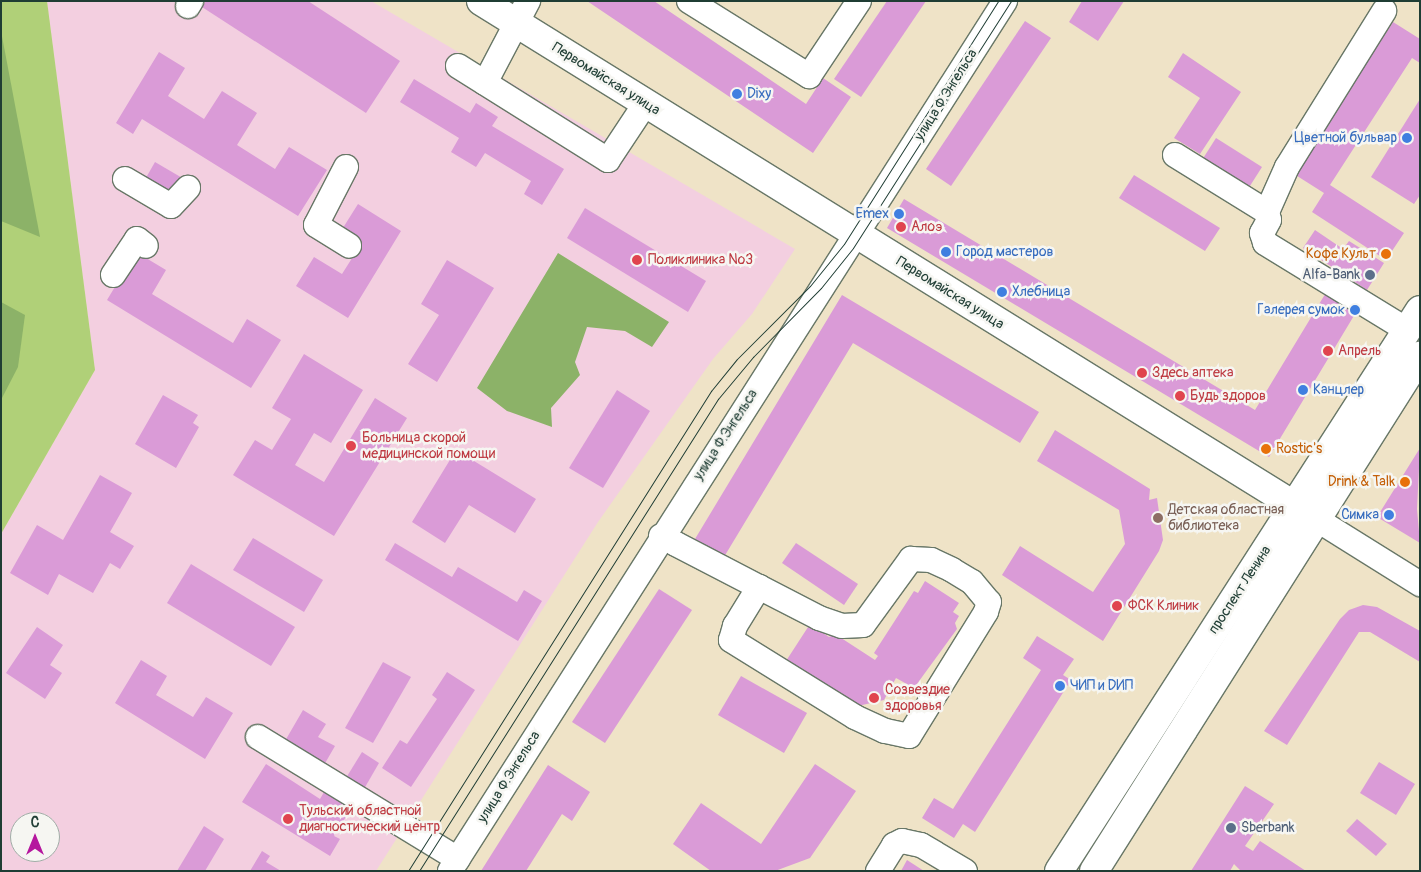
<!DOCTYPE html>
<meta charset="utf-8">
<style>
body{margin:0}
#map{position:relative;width:1421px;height:872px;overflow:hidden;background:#efe3c7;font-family:Pangolin,sans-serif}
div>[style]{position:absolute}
.built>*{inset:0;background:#f3cfe0}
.green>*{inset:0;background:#b0d078}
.forest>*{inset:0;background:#8cb268}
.building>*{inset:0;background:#da9bd7}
.roads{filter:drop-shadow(1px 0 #687767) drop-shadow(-1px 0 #687767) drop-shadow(0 1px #687767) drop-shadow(0 -1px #687767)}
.minor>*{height:24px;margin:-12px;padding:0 12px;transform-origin:12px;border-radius:12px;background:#fff}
.major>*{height:28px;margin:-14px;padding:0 14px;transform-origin:14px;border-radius:14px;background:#fff}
.tram>*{height:1px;margin:-0.5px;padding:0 0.5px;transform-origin:0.5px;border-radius:0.5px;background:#1f3d34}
.dots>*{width:14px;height:14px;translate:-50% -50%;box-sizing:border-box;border:2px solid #f6f6f2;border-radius:50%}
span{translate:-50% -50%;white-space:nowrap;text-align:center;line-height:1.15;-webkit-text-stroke:5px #f6f6f2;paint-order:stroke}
.street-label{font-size:14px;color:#1f3d34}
.shop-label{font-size:14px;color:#366cbe}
.left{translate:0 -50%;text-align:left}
.right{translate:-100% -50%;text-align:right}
.health-label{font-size:14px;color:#be3a42}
.food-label{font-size:14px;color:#c56008}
.service-label{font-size:14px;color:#4e5e75}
.education-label{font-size:14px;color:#785e54}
.frame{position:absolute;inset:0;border:2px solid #1f3d34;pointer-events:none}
.north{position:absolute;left:10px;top:812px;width:50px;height:50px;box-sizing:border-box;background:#f6f6f2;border:1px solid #a0aca6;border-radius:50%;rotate:0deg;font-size:14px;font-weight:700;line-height:20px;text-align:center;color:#1f3d34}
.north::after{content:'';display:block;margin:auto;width:18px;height:22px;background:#b5179e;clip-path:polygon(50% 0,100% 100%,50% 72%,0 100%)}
</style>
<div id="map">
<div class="built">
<div style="clip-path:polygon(evenodd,47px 1px,371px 1px,795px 249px,752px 314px,713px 359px,598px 522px,376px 871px,1px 871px,1px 534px,95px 370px,47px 1px,20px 822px,50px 822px,50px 852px,20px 852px,20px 822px)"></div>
</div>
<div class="green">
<div style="clip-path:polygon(1px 1px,47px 1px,95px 370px,1px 534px)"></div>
</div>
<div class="forest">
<div style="clip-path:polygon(1px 31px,40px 237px,1px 221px)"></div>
<div style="clip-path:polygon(558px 253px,669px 322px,652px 347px,625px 331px,587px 327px,575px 362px,580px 375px,551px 408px,552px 427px,507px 411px,477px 388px)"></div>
<div style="clip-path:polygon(1px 302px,25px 315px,18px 367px,1px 400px)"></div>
</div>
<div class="building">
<div style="clip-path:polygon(206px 1px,308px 1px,400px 61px,366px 113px,202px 7px)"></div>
<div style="clip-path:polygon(587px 1px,654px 1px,806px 104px,823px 78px,851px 97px,813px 153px)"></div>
<div style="clip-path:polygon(887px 1px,926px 1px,861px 97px,834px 79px)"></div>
<div style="clip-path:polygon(1082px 1px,1124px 1px,1098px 41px,1069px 22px)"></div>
<div style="clip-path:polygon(1025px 21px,1051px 38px,951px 186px,926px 169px)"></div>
<div style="clip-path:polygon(1393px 22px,1420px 39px,1420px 63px,1412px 58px,1330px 185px,1404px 233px,1386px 260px,1312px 212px,1324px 193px,1294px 174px)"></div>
<div style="clip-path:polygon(159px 52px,185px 68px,168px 96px,204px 119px,222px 91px,257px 113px,237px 145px,275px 169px,289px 147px,327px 170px,298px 216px,142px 119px,133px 134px,116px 123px)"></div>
<div style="clip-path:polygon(1183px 53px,1241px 92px,1200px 154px,1174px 138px,1200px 98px,1168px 77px)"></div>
<div style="clip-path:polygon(414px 79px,470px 113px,476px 103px,498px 117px,492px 126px,564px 169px,542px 205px,524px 194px,531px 181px,485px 153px,476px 167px,451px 152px,459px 138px,400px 102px)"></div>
<div style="clip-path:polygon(1420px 99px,1420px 195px,1414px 204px,1371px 177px)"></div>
<div style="clip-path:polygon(1216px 138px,1262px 167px,1248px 189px,1202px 160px)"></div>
<div style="clip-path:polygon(155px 162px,184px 179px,172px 199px,143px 183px)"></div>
<div style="clip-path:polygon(1134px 175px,1220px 228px,1205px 251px,1119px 198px)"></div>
<div style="clip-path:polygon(904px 199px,1255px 410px,1327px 291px,1358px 309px,1269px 457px,887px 228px)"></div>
<div style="clip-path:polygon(358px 204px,401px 231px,348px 318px,296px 286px,314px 257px,342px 274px,361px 244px,341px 231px)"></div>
<div style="clip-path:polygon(585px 208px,706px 281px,688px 312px,567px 238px)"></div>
<div style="clip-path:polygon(1315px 230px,1343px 249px,1349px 241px,1384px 263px,1367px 290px,1303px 248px)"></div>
<div style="clip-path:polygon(136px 252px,166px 270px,152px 294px,233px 343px,247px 319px,281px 340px,251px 388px,107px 300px)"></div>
<div style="clip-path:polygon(447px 260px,494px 288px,437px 382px,408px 364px,439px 315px,421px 304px)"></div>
<div style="clip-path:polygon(842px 295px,1039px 412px,1020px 443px,853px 343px,724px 557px,695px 539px)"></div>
<div style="clip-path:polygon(304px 354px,363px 390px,331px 443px,314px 433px,295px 465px,324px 482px,375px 398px,407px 418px,334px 536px,233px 475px,255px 440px,272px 450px,291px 419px,272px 408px)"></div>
<div style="clip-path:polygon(617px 390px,650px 411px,603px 488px,569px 468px)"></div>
<div style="clip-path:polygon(163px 395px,198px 415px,193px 423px,199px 427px,176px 468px,135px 444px)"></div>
<div style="clip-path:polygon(1055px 430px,1150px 489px,1149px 500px,1157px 498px,1163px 540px,1159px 551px,1103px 641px,1002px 575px,1020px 546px,1093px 592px,1125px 544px,1119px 510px,1037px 461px)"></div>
<div style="clip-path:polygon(1420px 448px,1417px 509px,1420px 543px,1377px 517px)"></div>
<div style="clip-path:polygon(456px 450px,536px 499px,515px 533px,469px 505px,445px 543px,412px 522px)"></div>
<div style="clip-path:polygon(100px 475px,132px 493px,110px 532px,134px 546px,120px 569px,110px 563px,93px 593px,59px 574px,48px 595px,10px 573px,37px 525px,63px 540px)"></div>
<div style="clip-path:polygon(253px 538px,323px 580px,304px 612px,233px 570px)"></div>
<div style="clip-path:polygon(395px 543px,452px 577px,458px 567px,517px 602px,524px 590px,542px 601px,518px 641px,385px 560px)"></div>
<div style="clip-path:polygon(796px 543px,858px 584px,844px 605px,782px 563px)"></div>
<div style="clip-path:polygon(191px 564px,295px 627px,271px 666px,167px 603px)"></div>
<div style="clip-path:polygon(925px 581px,959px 603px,953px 612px,959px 616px,955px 623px,957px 629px,914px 688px,896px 678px,884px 700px,858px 706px,786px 661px,810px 624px,829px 637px,835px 634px,875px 660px,878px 656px,874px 653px,914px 591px,918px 593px)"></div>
<div style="clip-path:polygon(659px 589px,692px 610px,605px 743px,572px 722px)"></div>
<div style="clip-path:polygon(1363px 605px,1377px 607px,1420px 631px,1420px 662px,1370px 632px,1359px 632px,1287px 745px,1264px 731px,1340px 619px,1349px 610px)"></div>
<div style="clip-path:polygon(37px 627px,63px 645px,50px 665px,62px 673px,45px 699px,6px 673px)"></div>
<div style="clip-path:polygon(1037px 636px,1074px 659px,1063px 675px,1071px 680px,975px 832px,963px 824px,954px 838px,922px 818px,934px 798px,953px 809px,1041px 670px,1023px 658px)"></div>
<div style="clip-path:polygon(141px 660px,167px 676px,156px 695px,193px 717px,206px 697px,233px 713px,205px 759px,115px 703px)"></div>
<div style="clip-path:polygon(383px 662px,411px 677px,373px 743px,345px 728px)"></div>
<div style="clip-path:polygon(447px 672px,475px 690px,411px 787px,382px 768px,400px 740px,407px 744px,437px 699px,432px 695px)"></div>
<div style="clip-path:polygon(741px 676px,807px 713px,784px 753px,718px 715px)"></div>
<div style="clip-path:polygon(303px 710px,326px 724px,318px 737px,335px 746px,324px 765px,285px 741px)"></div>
<div style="clip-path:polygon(362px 752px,379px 763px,364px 789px,346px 778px)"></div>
<div style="clip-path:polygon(1379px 762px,1415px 784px,1396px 815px,1360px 793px)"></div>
<div style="clip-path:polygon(266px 764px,320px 799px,327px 787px,354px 804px,334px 836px,340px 839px,330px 856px,242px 802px)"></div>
<div style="clip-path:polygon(815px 764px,856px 791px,810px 858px,775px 871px,711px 871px,673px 844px,701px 803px,761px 844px)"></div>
<div style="clip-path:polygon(548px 765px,590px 792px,572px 821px,562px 814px,526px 871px,481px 871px)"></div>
<div style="clip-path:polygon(1245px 786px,1274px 804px,1245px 846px,1253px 851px,1260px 841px,1306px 871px,1241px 871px,1234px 864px,1230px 871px,1191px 871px)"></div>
<div style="clip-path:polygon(1357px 819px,1387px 844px,1376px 856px,1346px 831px)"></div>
<div style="clip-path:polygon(204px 826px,224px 839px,205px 871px,177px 871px)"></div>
<div style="clip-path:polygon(262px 851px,270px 856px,266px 862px,281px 871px,250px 871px)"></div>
<div style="clip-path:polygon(907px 860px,924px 871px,901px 871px)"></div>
</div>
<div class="roads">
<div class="minor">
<div style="left:689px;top:1px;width:142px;rotate:32deg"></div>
<div style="left:809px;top:76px;width:90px;rotate:-56.3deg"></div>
<div style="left:188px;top:6px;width:6px;rotate:-59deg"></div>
<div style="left:458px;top:66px;width:177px;rotate:32.1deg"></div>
<div style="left:608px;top:160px;width:67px;rotate:-56.5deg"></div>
<div style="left:485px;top:83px;width:93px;rotate:-62.3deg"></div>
<div style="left:1175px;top:155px;width:108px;rotate:31.8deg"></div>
<div style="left:1267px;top:212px;width:8px;rotate:76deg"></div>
<div style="left:1269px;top:220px;width:15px;rotate:118deg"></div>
<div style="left:1262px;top:233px;width:10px;rotate:73deg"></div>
<div style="left:1265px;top:243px;width:167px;rotate:31.5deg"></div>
<div style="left:346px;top:167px;width:65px;rotate:117.3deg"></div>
<div style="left:316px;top:225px;width:39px;rotate:32deg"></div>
<div style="left:125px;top:179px;width:53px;rotate:30.4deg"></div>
<div style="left:171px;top:206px;width:25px;rotate:-47deg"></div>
<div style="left:1267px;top:212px;width:49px;rotate:-66deg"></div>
<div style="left:1287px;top:167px;width:184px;rotate:-58.1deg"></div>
<div style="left:113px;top:275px;width:43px;rotate:-56.3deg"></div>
<div style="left:137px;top:239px;width:11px;rotate:38deg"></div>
<div style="left:1316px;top:519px;width:123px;rotate:32deg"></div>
<div style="left:661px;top:536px;width:17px;rotate:28deg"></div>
<div style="left:676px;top:544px;width:93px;rotate:27.4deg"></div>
<div style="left:759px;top:587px;width:68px;rotate:27.3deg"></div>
<div style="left:819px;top:618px;width:24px;rotate:19deg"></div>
<div style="left:842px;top:626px;width:21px;rotate:-3deg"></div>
<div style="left:863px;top:625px;width:82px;rotate:-54deg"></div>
<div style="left:911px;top:559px;width:20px;rotate:3deg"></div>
<div style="left:931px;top:560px;width:23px;rotate:25deg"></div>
<div style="left:952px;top:570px;width:23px;rotate:31deg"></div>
<div style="left:972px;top:582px;width:26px;rotate:50deg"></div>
<div style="left:989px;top:602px;width:10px;rotate:107deg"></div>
<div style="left:986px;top:612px;width:146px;rotate:121.8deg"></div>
<div style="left:909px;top:736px;width:25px;rotate:-168deg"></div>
<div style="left:885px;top:731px;width:33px;rotate:-155deg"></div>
<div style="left:855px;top:717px;width:146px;rotate:-148.2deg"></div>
<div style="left:731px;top:640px;width:15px;rotate:-74deg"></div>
<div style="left:735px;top:626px;width:46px;rotate:-58.4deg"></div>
<div style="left:258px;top:737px;width:234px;rotate:31.4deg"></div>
<div style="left:450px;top:871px;width:1032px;rotate:-57.46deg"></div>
<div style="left:878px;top:871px;width:31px;rotate:-58deg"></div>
<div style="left:894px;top:845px;width:9px;rotate:-27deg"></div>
<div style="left:902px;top:841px;width:19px;rotate:12deg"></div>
<div style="left:921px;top:845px;width:51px;rotate:30.6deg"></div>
</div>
<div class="major">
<div style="left:481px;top:1px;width:983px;rotate:31.81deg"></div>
<div style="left:1059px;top:871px;width:667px;rotate:-57.24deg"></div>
<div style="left:1094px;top:871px;width:610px;rotate:-57.67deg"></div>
</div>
</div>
<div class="tram">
<div style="left:408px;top:871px;width:568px;rotate:-57.74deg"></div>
<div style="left:711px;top:391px;width:41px;rotate:-50.9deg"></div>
<div style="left:737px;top:359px;width:103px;rotate:-45deg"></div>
<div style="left:810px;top:286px;width:54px;rotate:-51deg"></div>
<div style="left:844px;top:244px;width:288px;rotate:-57.6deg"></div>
<div style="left:419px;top:871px;width:559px;rotate:-57.65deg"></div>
<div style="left:718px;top:399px;width:55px;rotate:-50.2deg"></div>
<div style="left:753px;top:357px;width:97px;rotate:-45.4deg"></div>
<div style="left:821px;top:288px;width:51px;rotate:-51.3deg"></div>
<div style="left:853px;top:248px;width:293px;rotate:-57.4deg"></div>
</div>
<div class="dots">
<div style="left:737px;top:94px;background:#3f7fe0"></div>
<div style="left:1407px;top:138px;background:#3f7fe0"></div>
<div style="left:899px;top:214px;background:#3f7fe0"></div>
<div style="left:901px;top:227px;background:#e0444e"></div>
<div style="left:946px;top:252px;background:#3f7fe0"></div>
<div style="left:1386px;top:254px;background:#e8710a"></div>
<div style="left:637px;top:260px;background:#e0444e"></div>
<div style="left:1370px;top:275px;background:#5c6f8a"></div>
<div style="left:1002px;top:292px;background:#3f7fe0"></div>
<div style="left:1355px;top:310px;background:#3f7fe0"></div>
<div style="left:1328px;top:351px;background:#e0444e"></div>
<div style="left:1142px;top:373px;background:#e0444e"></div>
<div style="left:1303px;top:390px;background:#3f7fe0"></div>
<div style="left:1180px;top:396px;background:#e0444e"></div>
<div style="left:351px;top:446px;background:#e0444e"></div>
<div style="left:1266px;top:449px;background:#e8710a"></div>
<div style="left:1405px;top:482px;background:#e8710a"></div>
<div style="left:1389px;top:515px;background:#3f7fe0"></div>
<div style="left:1158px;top:518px;background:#8d6e63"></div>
<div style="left:1117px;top:606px;background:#e0444e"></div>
<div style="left:1060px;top:686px;background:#3f7fe0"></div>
<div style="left:874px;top:698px;background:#e0444e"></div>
<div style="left:288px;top:819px;background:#e0444e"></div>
<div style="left:1231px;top:828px;background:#5c6f8a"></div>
</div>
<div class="street-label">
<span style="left:606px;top:79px;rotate:32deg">Первомайская улица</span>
<span style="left:946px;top:95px;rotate:-58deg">улица Ф.Энгельса</span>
<span style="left:950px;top:293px;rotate:32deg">Первомайская улица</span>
<span style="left:726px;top:435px;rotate:-57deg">улица Ф.Энгельса</span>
<span style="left:1240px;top:590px;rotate:-57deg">проспект Ленина</span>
<span style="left:509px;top:777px;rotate:-58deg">улица Ф.Энгельса</span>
</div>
<div class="shop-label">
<span class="left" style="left:747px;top:94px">Dixy</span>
<span class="right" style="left:1397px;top:138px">Цветной бульвар</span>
<span class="right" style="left:889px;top:214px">Emex</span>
<span class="left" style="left:956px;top:252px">Город мастеров</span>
<span class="left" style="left:1012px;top:292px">Хлебница</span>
<span class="right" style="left:1345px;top:310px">Галерея сумок</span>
<span class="left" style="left:1313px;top:390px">Канцлер</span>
<span class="right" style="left:1379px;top:515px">Симка</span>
<span class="left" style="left:1070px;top:686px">ЧИП и DИП</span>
</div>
<div class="health-label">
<span class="left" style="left:911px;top:227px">Алоэ</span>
<span class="left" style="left:648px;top:260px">Поликлиника №3</span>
<span class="left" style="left:1338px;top:351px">Апрель</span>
<span class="left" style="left:1152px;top:373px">Здесь аптека</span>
<span class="left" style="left:1190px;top:396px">Будь здоров</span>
<span class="left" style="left:362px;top:446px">Больница скорой<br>медицинской помощи</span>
<span class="left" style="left:1128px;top:606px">ФСК Клиник</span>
<span class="left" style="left:885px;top:698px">Созвездие<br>здоровья</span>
<span class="left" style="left:299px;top:819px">Тульский областной<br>диагностический центр</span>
</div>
<div class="food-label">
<span class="right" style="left:1376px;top:254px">Кофе Культ</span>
<span class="left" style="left:1276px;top:449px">Rostic's</span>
<span class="right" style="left:1395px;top:482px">Drink &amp; Talk</span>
</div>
<div class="service-label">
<span class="right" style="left:1360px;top:275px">Alfa-Bank</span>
<span class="left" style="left:1241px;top:828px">Sberbank</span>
</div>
<div class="education-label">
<span class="left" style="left:1168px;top:518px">Детская областная<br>библиотека</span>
</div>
<div class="frame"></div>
<div class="north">С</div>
</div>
